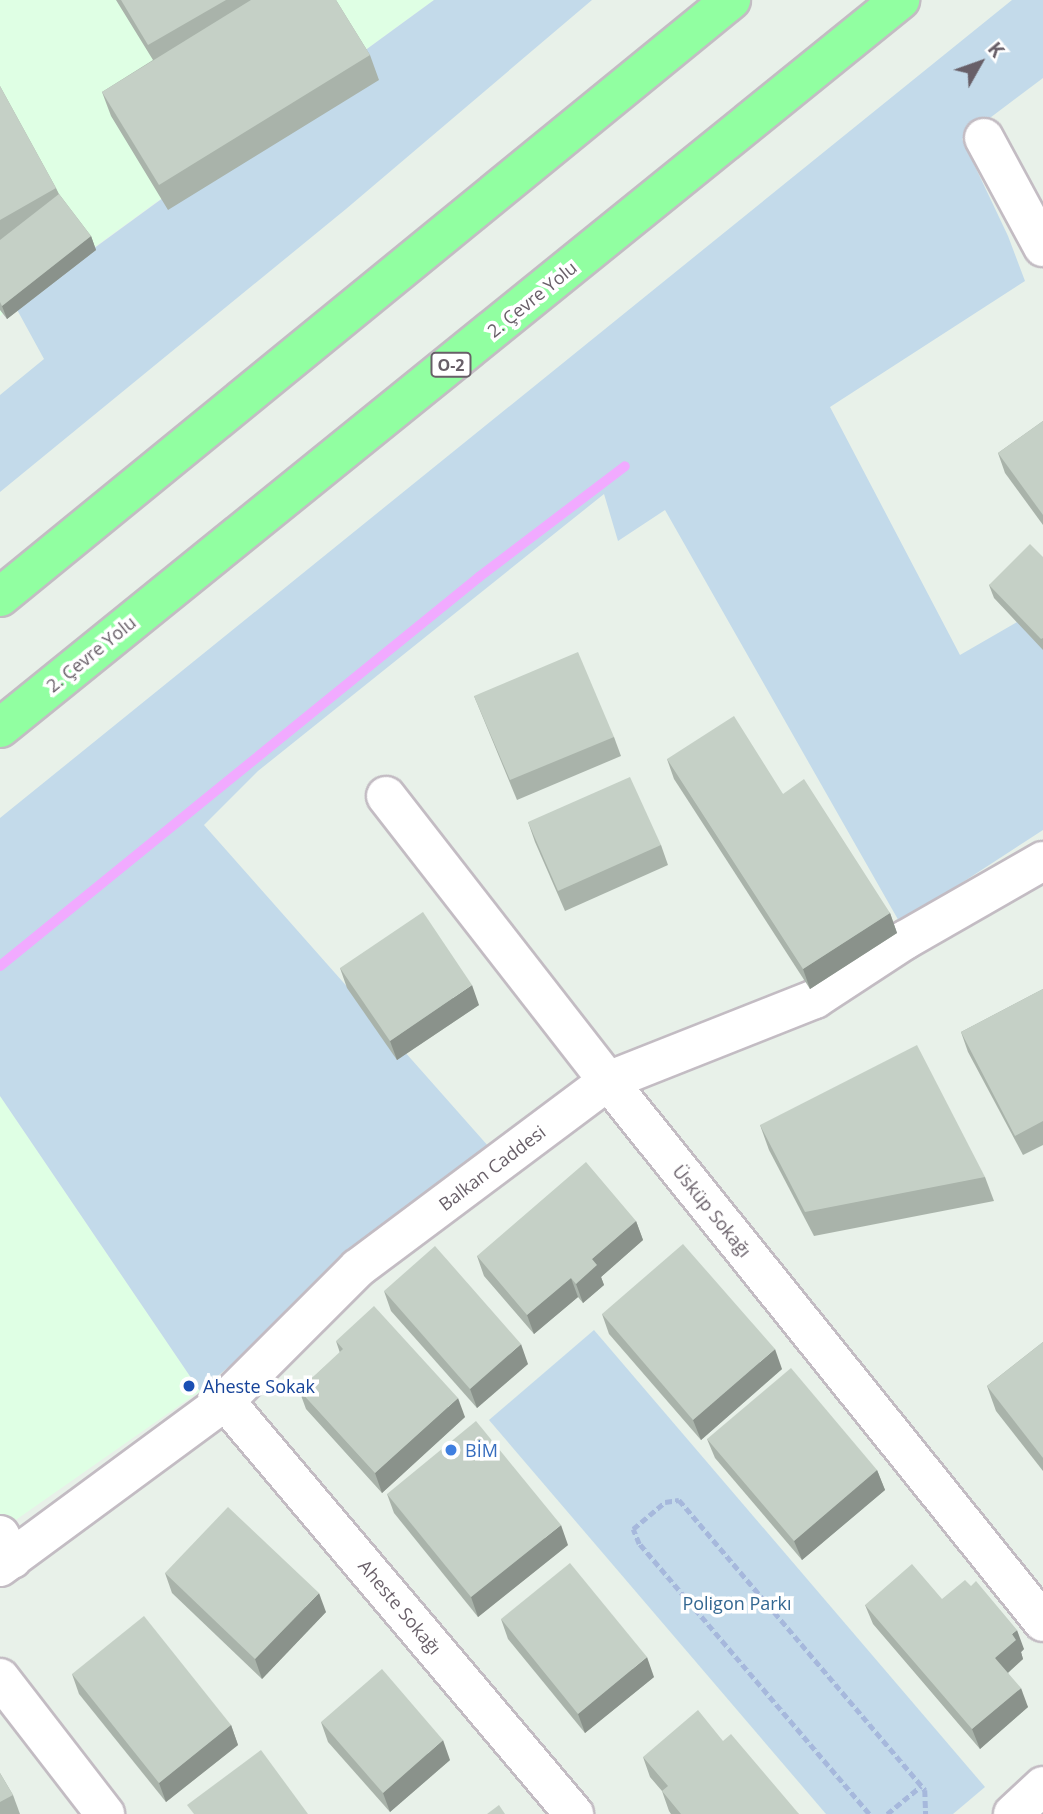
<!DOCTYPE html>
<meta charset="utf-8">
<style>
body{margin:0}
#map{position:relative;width:1043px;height:1814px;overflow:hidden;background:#e8f1e9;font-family:"Open Sans",sans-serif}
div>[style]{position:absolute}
.commercial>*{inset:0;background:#dfffe4}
.green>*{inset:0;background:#c3daea}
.stream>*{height:10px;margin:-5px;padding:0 5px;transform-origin:5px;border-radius:5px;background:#f1aaff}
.path>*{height:4.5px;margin-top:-2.25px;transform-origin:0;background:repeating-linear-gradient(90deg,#a6b8dc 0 7px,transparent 0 10.5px)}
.roads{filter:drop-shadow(2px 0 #c3bcc3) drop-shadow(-2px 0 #c3bcc3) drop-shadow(0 2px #c3bcc3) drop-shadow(0 -2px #c3bcc3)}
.minor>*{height:38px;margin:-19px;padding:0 19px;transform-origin:19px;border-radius:19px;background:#fff}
.tertiary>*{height:38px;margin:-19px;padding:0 19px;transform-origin:19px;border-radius:19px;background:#fff}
.motorway>*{height:38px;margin:-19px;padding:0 19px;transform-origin:19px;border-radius:19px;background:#91ffa1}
.wall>*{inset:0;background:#a9b3aa}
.shaded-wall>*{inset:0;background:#8a928b}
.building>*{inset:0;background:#c5d0c6}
.dots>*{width:19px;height:19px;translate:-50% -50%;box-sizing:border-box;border:4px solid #fff;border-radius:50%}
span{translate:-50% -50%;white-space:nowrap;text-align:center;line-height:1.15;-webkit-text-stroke:7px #fff;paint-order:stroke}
.shield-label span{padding:2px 5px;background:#fff;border:2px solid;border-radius:5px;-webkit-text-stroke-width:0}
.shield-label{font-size:16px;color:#685f68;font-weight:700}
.street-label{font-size:18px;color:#685f68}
.transit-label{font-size:18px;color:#164399}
.left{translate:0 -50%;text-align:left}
.shop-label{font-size:18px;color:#366cbe}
.park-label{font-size:18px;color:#346892}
.north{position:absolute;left:945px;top:28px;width:70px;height:70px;-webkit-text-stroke:5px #fff;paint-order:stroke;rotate:50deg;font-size:19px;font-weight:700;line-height:28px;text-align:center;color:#685f68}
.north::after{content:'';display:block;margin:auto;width:24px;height:32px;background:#685f68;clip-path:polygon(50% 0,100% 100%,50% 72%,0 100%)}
</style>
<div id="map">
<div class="commercial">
<div style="clip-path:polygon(0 0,434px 0,0 316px)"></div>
<div style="clip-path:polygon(0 1096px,200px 1391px,0 1531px)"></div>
</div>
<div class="green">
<div style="clip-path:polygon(434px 0,592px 0,346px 209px,0 492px,0 395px,44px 359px,15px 306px)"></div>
<div style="clip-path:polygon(1012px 0,1043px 0,1043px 78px,962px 139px,1008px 236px,1025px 281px,830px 407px,960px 655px,1043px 607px,1043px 830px,900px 923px,665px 510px,618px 541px,604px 494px,258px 771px,204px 825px,489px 1147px,200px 1391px,0 1096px,0 818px)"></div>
<div style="clip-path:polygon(594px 1330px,985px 1787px,953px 1814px,826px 1814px,489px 1420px)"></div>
</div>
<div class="stream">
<div style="left:0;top:966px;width:617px;rotate:-39.08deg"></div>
<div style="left:479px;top:577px;width:183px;rotate:-37.2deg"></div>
</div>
<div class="path">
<div style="left:869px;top:1814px;width:355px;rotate:-130.4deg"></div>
<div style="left:639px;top:1544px;width:16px;rotate:-112deg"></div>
<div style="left:633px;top:1529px;width:42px;rotate:-40.2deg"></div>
<div style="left:665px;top:1502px;width:14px;rotate:-8deg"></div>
<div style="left:679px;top:1500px;width:11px;rotate:49deg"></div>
<div style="left:686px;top:1508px;width:370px;rotate:49.7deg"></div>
<div style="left:925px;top:1790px;width:24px;rotate:88deg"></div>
<div style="left:887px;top:1814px;width:44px;rotate:-39.5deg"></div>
</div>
<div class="roads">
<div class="minor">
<div style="left:386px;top:796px;width:361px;rotate:52.1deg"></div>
<div style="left:608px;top:1081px;width:694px;rotate:51.2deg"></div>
<div style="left:225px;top:1401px;width:541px;rotate:49.8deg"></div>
<div style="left:0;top:1535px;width:27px;rotate:63deg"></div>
<div style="left:0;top:1678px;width:172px;rotate:52.3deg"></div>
</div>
<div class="tertiary">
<div style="left:984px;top:138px;width:124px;rotate:61.6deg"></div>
<div style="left:0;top:1567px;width:280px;rotate:-36.4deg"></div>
<div style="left:225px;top:1401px;width:188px;rotate:-45deg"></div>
<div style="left:358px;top:1268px;width:312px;rotate:-36.8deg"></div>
<div style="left:608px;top:1081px;width:223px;rotate:-21.6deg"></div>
<div style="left:815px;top:999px;width:108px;rotate:-33.2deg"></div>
<div style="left:905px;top:940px;width:159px;rotate:-29.8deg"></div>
<div style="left:1013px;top:1814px;width:41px;rotate:-43deg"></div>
</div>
<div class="motorway">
<div style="left:0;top:597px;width:944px;rotate:-39.24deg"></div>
<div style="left:0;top:728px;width:1158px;rotate:-38.97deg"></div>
</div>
</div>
<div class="wall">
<div style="clip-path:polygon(116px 0,336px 0,370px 55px,379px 80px,168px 210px,111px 116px,102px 92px,153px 60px)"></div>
<div style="clip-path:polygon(0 86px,56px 188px,59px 194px,91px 236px,96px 250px,7px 319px,0 310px)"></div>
<div style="clip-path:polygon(1043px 421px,1043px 525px,1005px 473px,998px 453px)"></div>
<div style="clip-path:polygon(1043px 557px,1043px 650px,994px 598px,989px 585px)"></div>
<div style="clip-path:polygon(474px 696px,614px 737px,621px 756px,517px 800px)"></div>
<div style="clip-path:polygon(667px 759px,783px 794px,890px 913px,897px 933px,810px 989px,674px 779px)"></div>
<div style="clip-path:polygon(528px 822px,661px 845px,668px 865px,565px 911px,535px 842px)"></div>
<div style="clip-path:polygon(340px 968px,479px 1005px,397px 1060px,347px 988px)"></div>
<div style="clip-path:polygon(1043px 989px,1043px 1145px,1023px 1155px,968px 1052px,961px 1032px)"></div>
<div style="clip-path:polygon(760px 1125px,985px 1177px,994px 1201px,814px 1236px,769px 1150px)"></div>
<div style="clip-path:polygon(636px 1221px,643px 1240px,601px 1277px,604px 1285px,583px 1303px,578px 1297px,534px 1334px,484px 1276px,477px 1256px)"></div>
<div style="clip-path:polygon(384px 1291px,528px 1364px,477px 1408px,391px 1311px)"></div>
<div style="clip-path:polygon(602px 1314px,782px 1369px,701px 1440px,609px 1334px)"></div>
<div style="clip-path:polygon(336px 1341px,465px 1417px,382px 1493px,306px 1409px,299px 1390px,340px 1353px)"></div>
<div style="clip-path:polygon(1043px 1342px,1043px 1471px,996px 1411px,987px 1386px)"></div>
<div style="clip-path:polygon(707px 1439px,877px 1470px,885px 1490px,802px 1560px,715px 1458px)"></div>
<div style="clip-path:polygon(387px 1494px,568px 1545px,478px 1617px,394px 1513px)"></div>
<div style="clip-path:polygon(165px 1573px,326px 1612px,262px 1679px,172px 1593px)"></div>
<div style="clip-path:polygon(942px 1599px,1024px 1649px,1021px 1652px,1023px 1659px,1008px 1673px,1028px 1707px,980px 1749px,873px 1624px,865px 1605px)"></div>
<div style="clip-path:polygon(501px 1619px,654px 1677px,585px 1733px,508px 1639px)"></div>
<div style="clip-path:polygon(72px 1674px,231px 1725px,238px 1745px,166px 1802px,79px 1694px)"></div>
<div style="clip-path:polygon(321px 1722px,450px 1760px,390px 1812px,328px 1742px)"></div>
<div style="clip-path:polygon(643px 1757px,799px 1814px,671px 1814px,669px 1811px,662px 1791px,650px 1777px)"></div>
<div style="clip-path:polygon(0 1773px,13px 1795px,20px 1814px,0 1814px)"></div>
</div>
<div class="shaded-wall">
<div style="clip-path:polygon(91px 236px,96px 250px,7px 319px,2px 306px)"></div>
<div style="clip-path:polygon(890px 913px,897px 933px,810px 989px,803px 969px)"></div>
<div style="clip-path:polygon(472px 985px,479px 1005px,397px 1060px,390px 1041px)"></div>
<div style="clip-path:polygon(636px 1221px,643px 1240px,601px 1277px,604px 1285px,583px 1303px,576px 1284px,592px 1259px)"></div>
<div style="clip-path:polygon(571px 1278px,578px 1297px,534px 1334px,527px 1315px)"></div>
<div style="clip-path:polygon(521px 1344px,528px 1364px,477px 1408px,470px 1389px)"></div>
<div style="clip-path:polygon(775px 1349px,782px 1369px,701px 1440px,693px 1420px)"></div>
<div style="clip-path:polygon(458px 1398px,465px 1417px,382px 1493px,375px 1473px)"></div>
<div style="clip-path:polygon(877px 1470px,885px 1490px,802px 1560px,794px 1541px)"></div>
<div style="clip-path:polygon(561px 1525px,568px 1545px,478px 1617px,471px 1597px)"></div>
<div style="clip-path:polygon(319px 1593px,326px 1612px,262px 1679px,255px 1659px)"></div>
<div style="clip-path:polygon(1017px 1630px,1024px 1649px,1021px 1652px,1023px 1659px,1003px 1677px,995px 1658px,1012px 1634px)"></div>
<div style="clip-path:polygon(647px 1657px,654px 1677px,585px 1733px,578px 1714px)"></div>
<div style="clip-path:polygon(1021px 1688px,1028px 1707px,980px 1749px,972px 1729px)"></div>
<div style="clip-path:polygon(231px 1725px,238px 1745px,166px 1802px,159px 1783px)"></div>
<div style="clip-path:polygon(443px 1740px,450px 1760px,390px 1812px,383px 1793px)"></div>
</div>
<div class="building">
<div style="clip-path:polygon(121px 0,226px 0,148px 45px)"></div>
<div style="clip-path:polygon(251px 0,336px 0,370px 55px,159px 185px,102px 92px)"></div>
<div style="clip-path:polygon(0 86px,56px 188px,0 220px)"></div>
<div style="clip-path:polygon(59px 194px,91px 236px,2px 306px,0 302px,0 240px)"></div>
<div style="clip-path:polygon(1043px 421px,1043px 515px,998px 453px)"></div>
<div style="clip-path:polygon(1030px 544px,1043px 557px,1043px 638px,1041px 639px,989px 585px)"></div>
<div style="clip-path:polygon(578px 652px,614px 737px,510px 780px,474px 696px)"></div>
<div style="clip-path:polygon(734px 716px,783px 794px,804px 779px,890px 913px,803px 969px,667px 759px)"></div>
<div style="clip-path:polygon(630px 777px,661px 845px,558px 891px,528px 822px)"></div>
<div style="clip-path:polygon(423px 912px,472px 985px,390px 1041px,340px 968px)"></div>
<div style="clip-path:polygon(1043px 989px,1043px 1121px,1015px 1136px,961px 1032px)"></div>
<div style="clip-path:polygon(917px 1045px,985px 1177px,805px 1212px,760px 1125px)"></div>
<div style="clip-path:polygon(586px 1162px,636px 1221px,592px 1259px,597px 1265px,576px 1284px,571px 1278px,527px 1315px,477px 1256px)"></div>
<div style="clip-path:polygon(683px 1244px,775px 1349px,693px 1420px,602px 1314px)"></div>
<div style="clip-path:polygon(435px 1246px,521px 1344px,470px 1389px,384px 1291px)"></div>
<div style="clip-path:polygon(374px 1306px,458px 1398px,375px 1473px,299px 1390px,343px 1349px,336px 1341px)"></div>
<div style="clip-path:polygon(1043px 1342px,1043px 1458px,987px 1386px)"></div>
<div style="clip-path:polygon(791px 1368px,877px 1470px,794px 1541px,707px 1439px)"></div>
<div style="clip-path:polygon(476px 1421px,561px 1525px,471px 1597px,387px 1494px)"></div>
<div style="clip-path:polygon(228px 1507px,319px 1593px,255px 1659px,165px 1573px)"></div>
<div style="clip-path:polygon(570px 1563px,647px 1657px,578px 1714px,501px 1619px)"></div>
<div style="clip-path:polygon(912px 1564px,942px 1599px,965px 1580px,971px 1586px,976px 1581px,1017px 1630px,1012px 1634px,1016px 1640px,995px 1658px,1021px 1688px,972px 1729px,865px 1605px)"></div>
<div style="clip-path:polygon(144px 1616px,231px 1725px,159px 1783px,72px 1674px)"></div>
<div style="clip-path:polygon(382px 1669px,443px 1740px,383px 1793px,321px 1722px)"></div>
<div style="clip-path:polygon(698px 1710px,723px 1741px,731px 1734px,799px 1814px,681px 1814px,662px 1791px,668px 1786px,643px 1757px)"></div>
<div style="clip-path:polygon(261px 1750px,308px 1814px,194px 1814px,187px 1805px)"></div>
<div style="clip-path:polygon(0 1773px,13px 1795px,0 1802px)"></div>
<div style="clip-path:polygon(499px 1805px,505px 1814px,487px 1814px)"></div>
</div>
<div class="dots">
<div style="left:189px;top:1386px;background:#1a4fb4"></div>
<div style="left:451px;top:1450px;background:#3f7fe0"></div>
</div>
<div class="shield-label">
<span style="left:451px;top:365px">O-2</span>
</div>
<div class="street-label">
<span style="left:532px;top:299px;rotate:-39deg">2. Çevre Yolu</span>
<span style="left:91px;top:654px;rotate:-39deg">2. Çevre Yolu</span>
<span style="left:492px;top:1168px;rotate:-37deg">Balkan Caddesi</span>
<span style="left:712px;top:1211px;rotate:51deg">Üsküp Sokağı</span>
<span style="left:400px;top:1607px;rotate:50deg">Aheste Sokağı</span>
</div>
<div class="transit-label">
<span class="left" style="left:203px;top:1386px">Aheste Sokak</span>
</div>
<div class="shop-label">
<span class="left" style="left:465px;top:1450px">BİM</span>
</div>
<div class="park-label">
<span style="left:737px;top:1603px">Poligon Parkı</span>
</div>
<div class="north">K</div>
</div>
